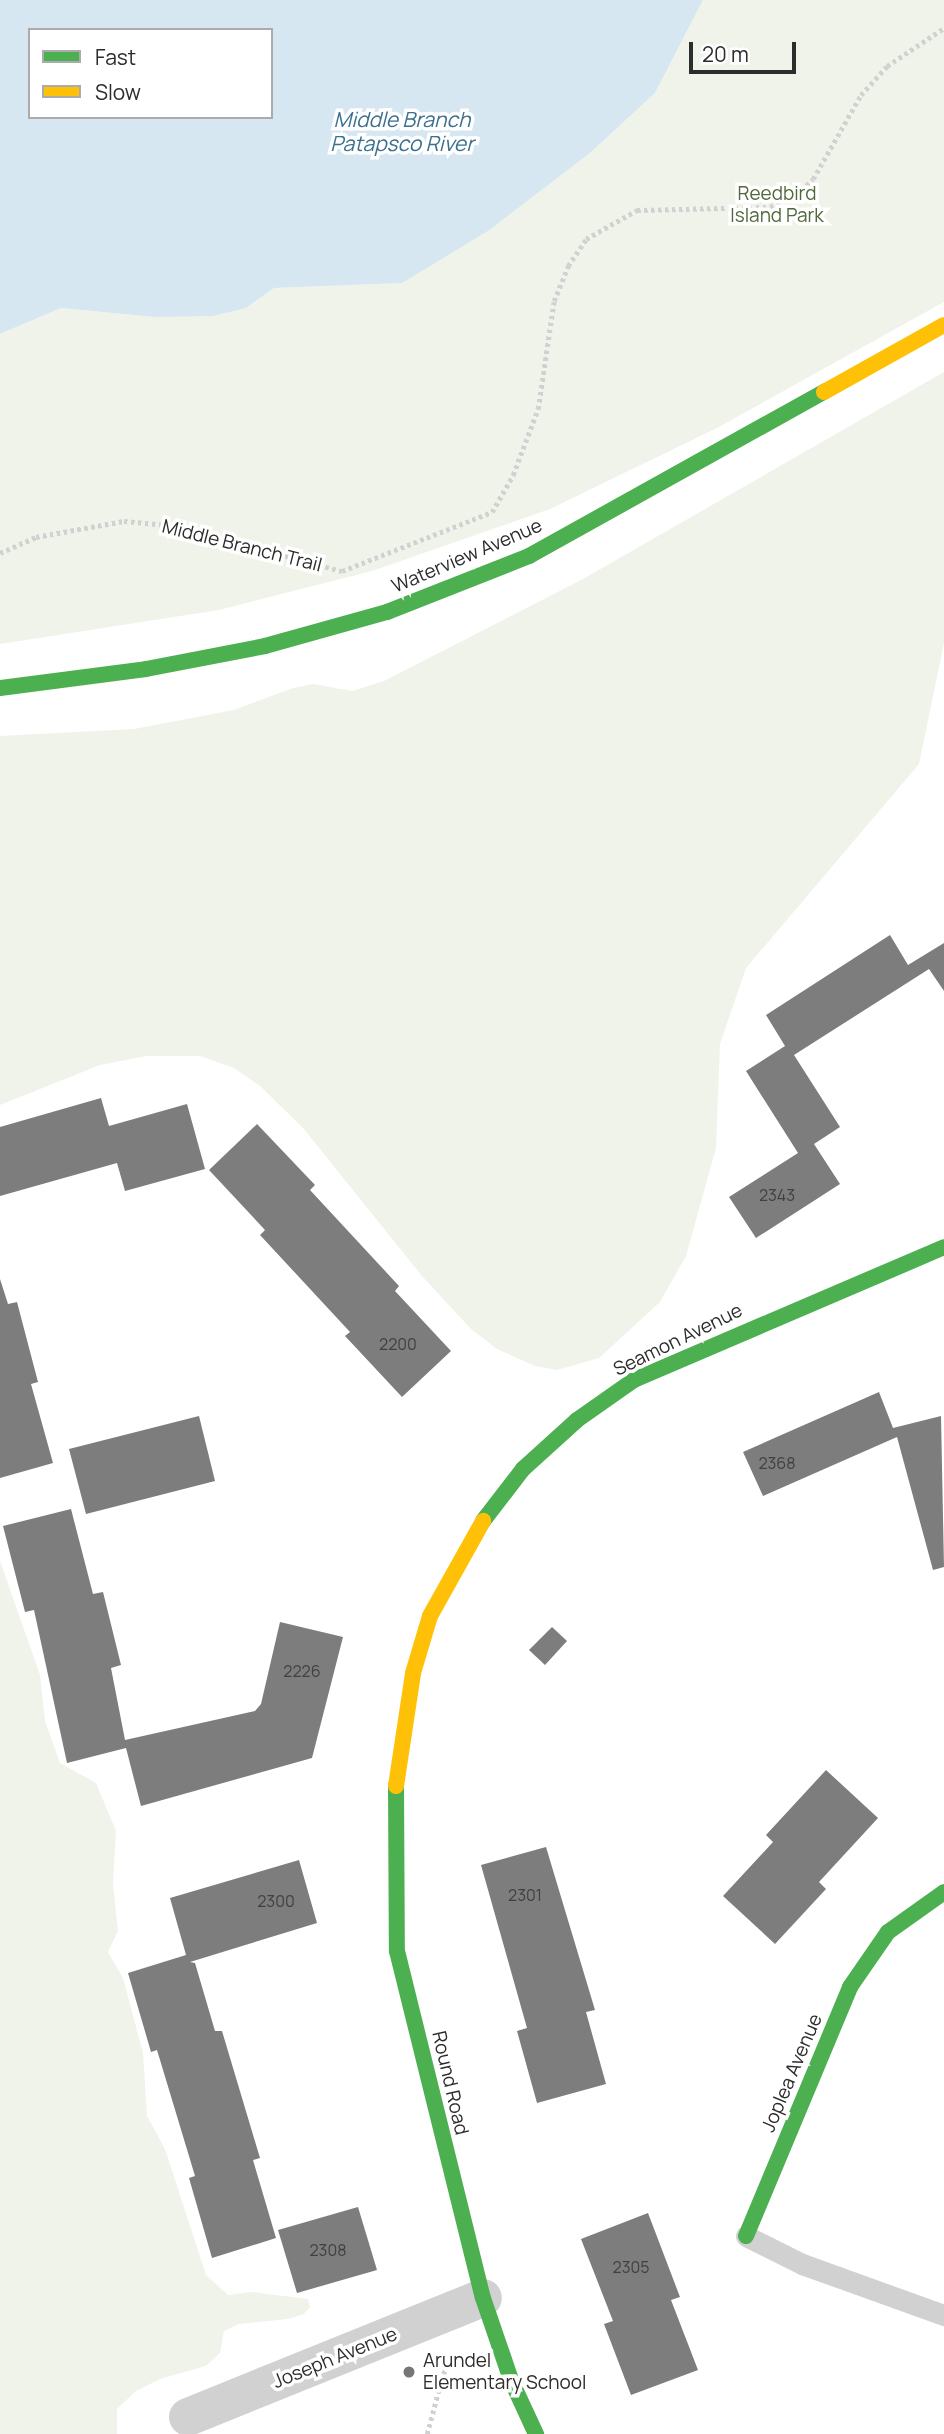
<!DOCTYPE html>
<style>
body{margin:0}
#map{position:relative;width:944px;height:2434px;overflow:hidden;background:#fff;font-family:Manrope,sans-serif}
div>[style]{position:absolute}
.green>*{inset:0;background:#f0f3ea}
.water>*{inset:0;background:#d6e7f1}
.building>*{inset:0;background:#7d7d7d}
.path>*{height:4.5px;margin-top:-2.25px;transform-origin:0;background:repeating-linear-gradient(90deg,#d1d1d1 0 3.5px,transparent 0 7px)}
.lane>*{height:21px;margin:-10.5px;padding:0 10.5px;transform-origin:10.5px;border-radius:10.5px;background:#d1d1d1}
.street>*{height:38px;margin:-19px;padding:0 19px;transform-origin:19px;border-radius:19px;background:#d1d1d1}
.fast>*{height:16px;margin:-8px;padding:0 8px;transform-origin:8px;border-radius:8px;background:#4caf50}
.slow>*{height:16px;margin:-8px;padding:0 8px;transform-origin:8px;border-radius:8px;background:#ffc107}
.dots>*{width:19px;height:19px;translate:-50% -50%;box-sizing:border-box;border:4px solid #fff;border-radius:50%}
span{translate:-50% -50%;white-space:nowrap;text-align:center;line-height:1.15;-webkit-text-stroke:7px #fff;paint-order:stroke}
.number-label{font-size:16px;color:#404040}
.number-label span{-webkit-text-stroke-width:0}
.park-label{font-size:19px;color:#50683a}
.street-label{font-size:19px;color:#2c2c2c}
.poi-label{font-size:19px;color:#2c2c2c}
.left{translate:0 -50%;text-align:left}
.water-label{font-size:21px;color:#3b708e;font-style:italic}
.legend{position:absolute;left:28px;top:28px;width:245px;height:91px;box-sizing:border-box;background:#fff;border:2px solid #ababab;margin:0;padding:9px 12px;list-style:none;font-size:21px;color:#2c2c2c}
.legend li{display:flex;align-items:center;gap:14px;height:35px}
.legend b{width:35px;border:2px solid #ababab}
.scale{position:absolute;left:689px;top:42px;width:107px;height:32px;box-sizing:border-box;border:4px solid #2c2c2c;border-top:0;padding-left:9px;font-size:21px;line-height:24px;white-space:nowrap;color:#2c2c2c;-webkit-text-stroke:5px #fff;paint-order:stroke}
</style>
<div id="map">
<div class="green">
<div style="clip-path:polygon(703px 0,944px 0,944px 302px,717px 428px,550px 509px,372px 571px,219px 610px,0 644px,0 334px,61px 308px,154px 317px,246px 308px,274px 288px,401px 283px,488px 231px,590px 153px,655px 93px)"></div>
<div style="clip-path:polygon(944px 372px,944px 643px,919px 764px,746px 968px,720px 1044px,716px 1148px,686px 1256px,660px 1302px,599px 1358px,557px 1370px,535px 1366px,497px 1349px,471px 1329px,422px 1276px,303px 1128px,260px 1086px,234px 1068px,200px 1056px,147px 1056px,100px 1065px,0 1105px,0 736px,134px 729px,234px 710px,293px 688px,313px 684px,352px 691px,384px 681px,583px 579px)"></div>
<div style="clip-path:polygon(0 1561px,40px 1675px,45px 1721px,60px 1763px,96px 1783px,116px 1831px,113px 1884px,118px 1931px,108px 1952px,123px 1978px,143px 2053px,147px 2116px,165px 2149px,206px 2275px,228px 2295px,251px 2292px,308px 2299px,310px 2307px,304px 2314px,288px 2319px,239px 2324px,224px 2331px,220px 2353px,206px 2366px,160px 2379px,136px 2391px,117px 2409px,117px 2434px,0 2434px)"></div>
</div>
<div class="water">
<div style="clip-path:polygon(evenodd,0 0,703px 0,655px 93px,590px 153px,488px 231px,402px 283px,274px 288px,246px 308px,213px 316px,154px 317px,61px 308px,0 334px,0 0,30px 30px,271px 30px,271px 117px,30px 117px,30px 30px)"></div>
</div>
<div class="building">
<div style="clip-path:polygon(890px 935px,908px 965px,944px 943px,944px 991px,929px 969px,794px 1055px,840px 1127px,814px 1144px,840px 1184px,756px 1238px,729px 1197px,798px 1153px,746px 1071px,785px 1046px,766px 1015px)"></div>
<div style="clip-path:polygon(101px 1098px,109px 1126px,187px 1104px,205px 1169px,125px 1191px,117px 1163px,0 1196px,0 1127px)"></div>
<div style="clip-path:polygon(257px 1124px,315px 1185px,310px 1190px,399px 1286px,395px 1291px,451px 1351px,402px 1397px,345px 1336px,350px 1332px,260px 1235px,265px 1230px,209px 1170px)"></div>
<div style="clip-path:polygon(0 1279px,8px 1304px,17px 1302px,38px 1382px,31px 1384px,53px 1463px,0 1478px)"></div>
<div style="clip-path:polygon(879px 1392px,893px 1428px,941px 1416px,944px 1567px,933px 1570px,897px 1437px,763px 1496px,743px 1452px)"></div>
<div style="clip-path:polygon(199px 1416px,215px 1481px,86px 1514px,69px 1449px)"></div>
<div style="clip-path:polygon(71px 1509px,93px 1594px,103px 1592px,121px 1665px,111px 1668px,125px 1740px,255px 1711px,261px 1704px,280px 1622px,343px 1637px,312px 1758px,141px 1806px,126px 1748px,67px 1763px,34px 1610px,25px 1612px,3px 1526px)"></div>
<div style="clip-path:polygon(552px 1627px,567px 1641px,545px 1665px,529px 1650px)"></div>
<div style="clip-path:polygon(826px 1770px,878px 1818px,819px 1882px,826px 1889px,775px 1944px,723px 1896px,773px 1842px,766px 1835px)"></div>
<div style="clip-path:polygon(546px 1847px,595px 2010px,586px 2012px,606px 2084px,537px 2103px,517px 2031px,527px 2028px,481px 1865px)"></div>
<div style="clip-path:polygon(299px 1860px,317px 1923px,190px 1962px,195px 1963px,215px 2031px,222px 2031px,260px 2158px,253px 2160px,276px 2238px,212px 2258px,189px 2178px,195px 2176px,157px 2050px,151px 2052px,128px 1973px,186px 1955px,170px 1898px)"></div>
<div style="clip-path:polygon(358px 2207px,377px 2270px,297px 2293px,278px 2230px)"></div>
<div style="clip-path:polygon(648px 2213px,680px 2297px,671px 2300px,698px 2370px,631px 2395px,604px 2324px,613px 2321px,581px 2239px)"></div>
</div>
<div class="path">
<div style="left:0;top:553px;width:39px;rotate:-24deg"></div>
<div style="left:36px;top:537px;width:89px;rotate:-10.3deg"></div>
<div style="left:124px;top:521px;width:53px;rotate:5.4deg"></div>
<div style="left:177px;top:526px;width:171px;rotate:15.3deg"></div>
<div style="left:342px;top:571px;width:161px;rotate:-21.5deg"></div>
<div style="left:492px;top:512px;width:43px;rotate:-60.4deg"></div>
<div style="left:513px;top:475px;width:71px;rotate:-69.3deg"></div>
<div style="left:538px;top:409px;width:109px;rotate:-81.6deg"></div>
<div style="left:554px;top:301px;width:38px;rotate:-68deg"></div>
<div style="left:568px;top:266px;width:32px;rotate:-56deg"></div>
<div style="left:586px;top:239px;width:59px;rotate:-29.6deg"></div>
<div style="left:637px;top:210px;width:133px;rotate:-1.3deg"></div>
<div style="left:770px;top:207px;width:29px;rotate:-25deg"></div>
<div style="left:796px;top:195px;width:23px;rotate:-43deg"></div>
<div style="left:813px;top:179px;width:97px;rotate:-60.3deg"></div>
<div style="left:861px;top:95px;width:39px;rotate:-48deg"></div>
<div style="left:887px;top:66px;width:69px;rotate:-33.7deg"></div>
<div style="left:427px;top:2434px;width:62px;rotate:-75.1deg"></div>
<div style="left:443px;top:2374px;width:22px;rotate:-58deg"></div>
</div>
<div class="lane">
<div style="left:746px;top:2236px;width:63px;rotate:26.6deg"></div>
<div style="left:802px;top:2264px;width:151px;rotate:19.8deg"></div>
</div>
<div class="street">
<div style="left:188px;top:2417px;width:318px;rotate:-22deg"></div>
</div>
<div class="fast">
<div style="left:0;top:688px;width:147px;rotate:-7.4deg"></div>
<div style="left:146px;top:669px;width:121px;rotate:-10.9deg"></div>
<div style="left:265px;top:646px;width:127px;rotate:-15.6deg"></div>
<div style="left:387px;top:612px;width:153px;rotate:-21.5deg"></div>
<div style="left:529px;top:556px;width:338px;rotate:-29.1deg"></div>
<div style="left:483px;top:1521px;width:66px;rotate:-52.4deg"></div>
<div style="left:523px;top:1469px;width:73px;rotate:-42.2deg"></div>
<div style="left:577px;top:1420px;width:70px;rotate:-35.1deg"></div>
<div style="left:634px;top:1380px;width:337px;rotate:-23.2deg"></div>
<div style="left:396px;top:1786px;width:165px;rotate:89.7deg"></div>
<div style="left:397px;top:1951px;width:357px;rotate:76.1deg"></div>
<div style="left:483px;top:2298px;width:87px;rotate:71.1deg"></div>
<div style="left:511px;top:2380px;width:60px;rotate:65.2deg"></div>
<div style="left:746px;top:2236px;width:270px;rotate:-67.3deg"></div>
<div style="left:850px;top:1987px;width:67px;rotate:-55.4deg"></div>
<div style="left:888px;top:1932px;width:69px;rotate:-35.5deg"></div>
</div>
<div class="slow">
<div style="left:824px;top:392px;width:137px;rotate:-29.2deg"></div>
<div style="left:396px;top:1786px;width:114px;rotate:-81.4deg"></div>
<div style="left:413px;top:1673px;width:59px;rotate:-73.4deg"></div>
<div style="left:430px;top:1616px;width:109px;rotate:-60.8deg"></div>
</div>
<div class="dots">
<div style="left:409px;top:2372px;background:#767676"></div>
</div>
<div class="number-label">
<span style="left:777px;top:1195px">2343</span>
<span style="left:398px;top:1344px">2200</span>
<span style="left:777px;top:1463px">2368</span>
<span style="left:302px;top:1671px">2226</span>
<span style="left:525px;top:1895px">2301</span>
<span style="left:276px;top:1901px">2300</span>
<span style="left:328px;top:2250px">2308</span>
<span style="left:631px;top:2267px">2305</span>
</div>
<div class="park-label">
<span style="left:777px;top:205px">Reedbird<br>Island Park</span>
</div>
<div class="street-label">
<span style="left:242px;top:546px;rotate:14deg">Middle Branch Trail</span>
<span style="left:467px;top:556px;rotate:-23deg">Waterview Avenue</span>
<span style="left:678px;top:1340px;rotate:-26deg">Seamon Avenue</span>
<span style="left:792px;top:2073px;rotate:-67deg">Joplea Avenue</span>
<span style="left:450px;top:2083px;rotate:77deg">Round Road</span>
<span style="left:335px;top:2358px;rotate:-22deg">Joseph Avenue</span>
</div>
<div class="poi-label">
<span class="left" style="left:423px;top:2372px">Arundel<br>Elementary School</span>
</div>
<div class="water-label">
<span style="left:402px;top:131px">Middle Branch<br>Patapsco River</span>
</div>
<ul class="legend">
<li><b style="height:9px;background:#4caf50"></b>Fast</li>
<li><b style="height:9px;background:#ffc107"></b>Slow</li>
</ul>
<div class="scale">20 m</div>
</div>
